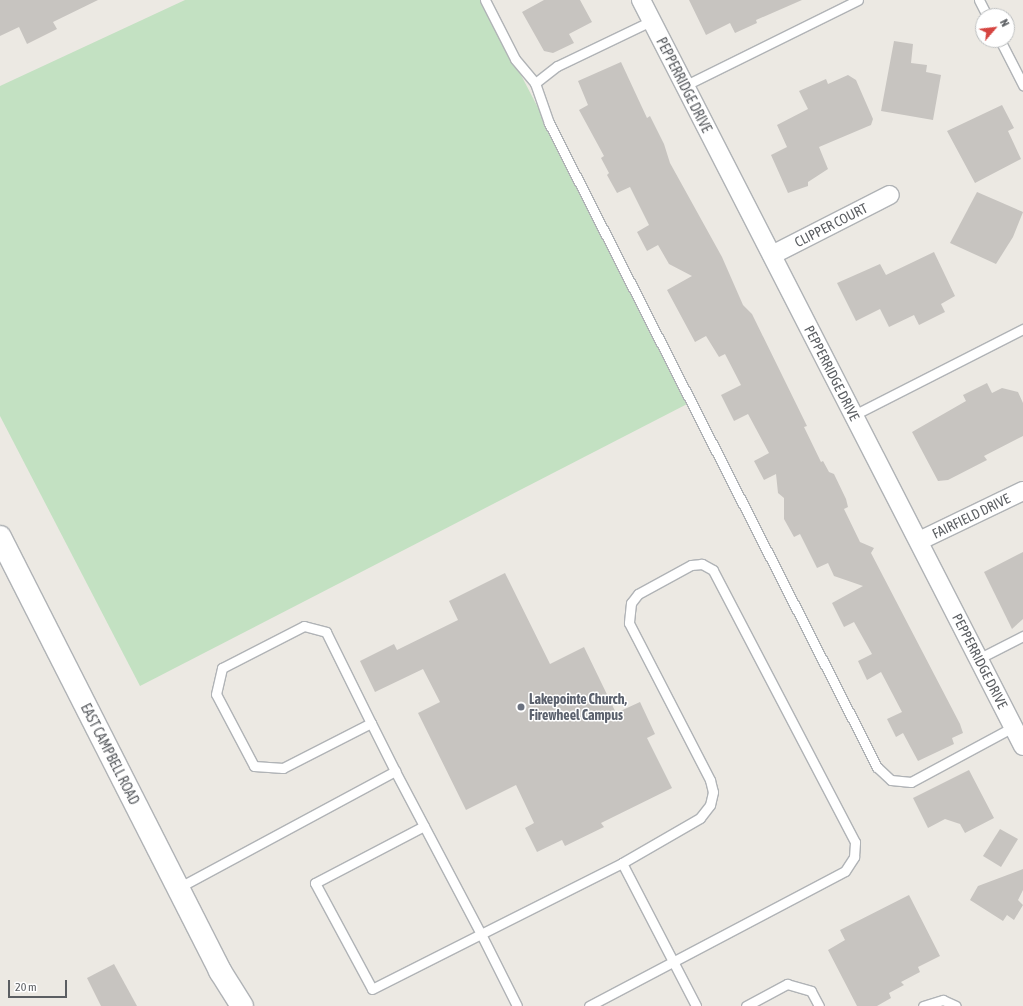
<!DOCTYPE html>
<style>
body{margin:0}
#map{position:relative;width:1023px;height:1006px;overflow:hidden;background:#ece9e3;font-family:"Asap Condensed",sans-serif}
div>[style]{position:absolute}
.green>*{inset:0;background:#c3e1c2}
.building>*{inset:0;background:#c7c4c0}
.roads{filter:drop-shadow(1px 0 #b0b3b6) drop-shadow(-1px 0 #b0b3b6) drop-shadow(0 1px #b0b3b6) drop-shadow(0 -1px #b0b3b6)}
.lane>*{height:9px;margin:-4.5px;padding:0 4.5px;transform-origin:4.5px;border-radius:4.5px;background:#fff}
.street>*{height:18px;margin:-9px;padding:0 9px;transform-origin:9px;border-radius:9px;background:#fff}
.secondary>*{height:22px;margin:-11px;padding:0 11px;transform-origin:11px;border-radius:11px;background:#fff}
.dots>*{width:11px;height:11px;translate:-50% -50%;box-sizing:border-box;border:2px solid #fff;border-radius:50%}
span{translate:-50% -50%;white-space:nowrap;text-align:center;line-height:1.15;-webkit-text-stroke:3px #fff;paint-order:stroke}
.street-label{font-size:14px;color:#5b5e62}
.worship-label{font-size:14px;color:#5b616d;font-weight:700}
.left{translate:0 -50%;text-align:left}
.north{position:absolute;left:975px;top:8px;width:40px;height:40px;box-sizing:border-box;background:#fff;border:1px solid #bdbfc0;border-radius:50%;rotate:62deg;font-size:11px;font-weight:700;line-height:16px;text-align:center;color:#5b5e62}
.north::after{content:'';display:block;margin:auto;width:14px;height:18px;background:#d54440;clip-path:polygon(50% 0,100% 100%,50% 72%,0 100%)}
.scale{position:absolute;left:8px;top:980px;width:59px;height:18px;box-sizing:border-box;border:2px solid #5b5e62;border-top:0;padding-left:5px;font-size:12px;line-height:14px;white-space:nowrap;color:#5b5e62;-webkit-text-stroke:3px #fff;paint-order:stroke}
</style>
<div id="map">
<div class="green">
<div style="clip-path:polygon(185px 0,482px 0,691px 402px,140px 686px,0 416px,0 86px)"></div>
</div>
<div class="building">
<div style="clip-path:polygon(0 0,98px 0,53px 22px,57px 29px,27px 44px,19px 27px,0 36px)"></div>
<div style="clip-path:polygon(544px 0,580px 0,592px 22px,569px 34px,574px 43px,553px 53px,544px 51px,522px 12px)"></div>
<div style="clip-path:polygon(689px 0,802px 0,756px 20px,757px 23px,735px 33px,730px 23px,706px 35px)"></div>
<div style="clip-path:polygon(894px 41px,913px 44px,911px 63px,927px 65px,926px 72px,941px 75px,933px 120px,881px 111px)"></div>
<div style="clip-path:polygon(621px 62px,647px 118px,650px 116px,664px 144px,670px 163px,722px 257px,743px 305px,752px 314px,807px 426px,804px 427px,821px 462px,823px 461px,829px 472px,834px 474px,846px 499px,848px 507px,844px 509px,860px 542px,874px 548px,871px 553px,960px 724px,963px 733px,952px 738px,954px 744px,918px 761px,903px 733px,896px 737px,887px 719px,902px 712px,881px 672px,867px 680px,858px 661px,872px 654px,854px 622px,844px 627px,832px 603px,863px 586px,834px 576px,828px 563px,817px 568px,800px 534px,794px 537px,784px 519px,784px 498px,778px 493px,776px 474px,764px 480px,754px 461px,769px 453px,748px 414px,734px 421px,721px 395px,741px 385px,725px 354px,719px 357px,706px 336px,695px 342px,667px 290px,692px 276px,669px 264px,658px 245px,647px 251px,637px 232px,649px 225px,630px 187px,617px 193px,607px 175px,609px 173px,601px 158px,604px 156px,579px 110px,588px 105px,578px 81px)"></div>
<div style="clip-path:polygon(848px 75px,856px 80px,873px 119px,871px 125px,819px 147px,828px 169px,808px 182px,808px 186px,788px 193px,771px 155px,787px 147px,777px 125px,808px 109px,799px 91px,826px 79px,828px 84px)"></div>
<div style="clip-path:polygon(1002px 105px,1014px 128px,1008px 131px,1021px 159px,975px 183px,947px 131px)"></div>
<div style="clip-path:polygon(977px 192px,1023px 212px,1013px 237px,996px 264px,950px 243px)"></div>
<div style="clip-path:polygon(934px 252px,955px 296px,941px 304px,945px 312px,919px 325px,914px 315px,889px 327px,880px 309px,856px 321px,837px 283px,880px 264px,886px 275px)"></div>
<div style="clip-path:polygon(987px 383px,992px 393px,1002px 388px,1018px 392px,1023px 403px,1023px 436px,984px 456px,987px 460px,948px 480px,938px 481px,912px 432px,966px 401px,963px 395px)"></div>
<div style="clip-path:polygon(1023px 552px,1023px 619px,1012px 629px,984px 572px)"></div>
<div style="clip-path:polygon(505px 573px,550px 664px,584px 647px,616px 713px,640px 702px,655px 734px,647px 738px,672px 788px,601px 823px,604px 827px,565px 846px,562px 840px,537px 852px,525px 828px,534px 823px,516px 785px,466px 810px,418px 713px,440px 702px,423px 669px,375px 692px,360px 661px,394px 644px,397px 650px,458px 620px,449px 601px)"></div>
<div style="clip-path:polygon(969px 770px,994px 818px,965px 833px,960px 824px,945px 819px,928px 828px,913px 798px)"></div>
<div style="clip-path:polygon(1000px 829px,1018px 839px,1001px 867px,983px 856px)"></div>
<div style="clip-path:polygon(1023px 869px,1023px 890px,1018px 900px,1023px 905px,1014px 920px,1007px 915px,1003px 921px,970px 900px,978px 886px)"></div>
<div style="clip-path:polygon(909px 895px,940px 956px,918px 967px,920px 972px,901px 982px,904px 985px,889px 993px,891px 998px,877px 1006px,857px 1006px,828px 950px,845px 940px,840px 930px)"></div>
<div style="clip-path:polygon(114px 964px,137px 1006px,101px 1006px,87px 978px)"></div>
</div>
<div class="roads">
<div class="lane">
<div style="left:485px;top:0;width:66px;rotate:63deg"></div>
<div style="left:515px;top:59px;width:31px;rotate:50deg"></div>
<div style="left:979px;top:0;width:18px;rotate:63deg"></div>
<div style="left:651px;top:21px;width:104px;rotate:154.4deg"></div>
<div style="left:557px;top:66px;width:28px;rotate:142deg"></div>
<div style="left:535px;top:83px;width:42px;rotate:70.7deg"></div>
<div style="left:549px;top:123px;width:723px;rotate:63.01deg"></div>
<div style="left:877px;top:767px;width:19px;rotate:43deg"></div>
<div style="left:891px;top:780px;width:20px;rotate:6deg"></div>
<div style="left:911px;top:782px;width:116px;rotate:-28.3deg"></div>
<div style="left:1000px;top:40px;width:51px;rotate:62.9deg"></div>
<div style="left:684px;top:86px;width:194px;rotate:-26.3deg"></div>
<div style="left:854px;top:415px;width:190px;rotate:-27deg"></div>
<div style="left:978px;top:659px;width:51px;rotate:-27.1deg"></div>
<div style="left:371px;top:723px;width:99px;rotate:152.9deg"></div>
<div style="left:283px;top:768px;width:29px;rotate:-176deg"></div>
<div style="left:254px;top:766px;width:81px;rotate:-117.8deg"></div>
<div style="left:216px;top:694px;width:27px;rotate:-77deg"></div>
<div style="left:222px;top:668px;width:92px;rotate:-27.1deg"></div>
<div style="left:304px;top:626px;width:23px;rotate:15deg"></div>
<div style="left:326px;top:632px;width:102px;rotate:63.7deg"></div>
<div style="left:371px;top:723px;width:54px;rotate:63.4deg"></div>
<div style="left:424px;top:826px;width:123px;rotate:152.4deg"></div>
<div style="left:315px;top:883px;width:120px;rotate:61.7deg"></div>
<div style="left:372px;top:989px;width:122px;rotate:-26.8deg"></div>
<div style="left:481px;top:934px;width:80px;rotate:63.4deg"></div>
<div style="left:178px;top:888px;width:247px;rotate:-28.3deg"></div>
<div style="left:395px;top:771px;width:184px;rotate:62.2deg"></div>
<div style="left:481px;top:934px;width:158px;rotate:-26.7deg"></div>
<div style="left:622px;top:863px;width:161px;rotate:62.6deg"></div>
<div style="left:589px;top:1006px;width:289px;rotate:-27.8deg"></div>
<div style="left:845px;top:871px;width:17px;rotate:-57deg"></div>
<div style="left:854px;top:857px;width:15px;rotate:-86deg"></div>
<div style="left:855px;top:842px;width:307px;rotate:-117.6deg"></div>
<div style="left:713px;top:570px;width:13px;rotate:-151deg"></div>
<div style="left:702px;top:564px;width:11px;rotate:175deg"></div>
<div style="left:691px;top:565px;width:60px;rotate:151.3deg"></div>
<div style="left:638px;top:594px;width:11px;rotate:128deg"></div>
<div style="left:631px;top:603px;width:20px;rotate:96deg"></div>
<div style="left:629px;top:623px;width:177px;rotate:62.7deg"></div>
<div style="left:710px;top:780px;width:12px;rotate:76deg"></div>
<div style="left:713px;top:792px;width:13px;rotate:103deg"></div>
<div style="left:710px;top:805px;width:16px;rotate:128deg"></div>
<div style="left:700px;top:818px;width:90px;rotate:150deg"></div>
<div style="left:746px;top:1006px;width:47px;rotate:-28.2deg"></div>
<div style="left:787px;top:984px;width:25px;rotate:16deg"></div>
<div style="left:811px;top:991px;width:17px;rotate:62deg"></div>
<div style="left:923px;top:1006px;width:21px;rotate:-17deg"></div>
<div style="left:943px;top:1000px;width:14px;rotate:25deg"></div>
</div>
<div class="street">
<div style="left:641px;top:0;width:838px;rotate:62.88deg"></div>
<div style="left:772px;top:255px;width:132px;rotate:-27deg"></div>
<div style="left:919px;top:541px;width:115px;rotate:-25.7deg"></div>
</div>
<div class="secondary">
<div style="left:0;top:537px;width:487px;rotate:63.1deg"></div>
<div style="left:220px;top:971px;width:41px;rotate:57.8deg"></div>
</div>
</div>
<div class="dots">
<div style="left:521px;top:707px;background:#6b7280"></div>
</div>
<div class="street-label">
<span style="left:684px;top:85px;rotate:63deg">PEPPERRIDGE DRIVE</span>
<span style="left:831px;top:225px;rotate:-27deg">CLIPPER COURT</span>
<span style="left:832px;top:373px;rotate:63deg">PEPPERRIDGE DRIVE</span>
<span style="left:971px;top:516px;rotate:-26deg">FAIRFIELD DRIVE</span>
<span style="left:980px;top:661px;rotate:63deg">PEPPERRIDGE DRIVE</span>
<span style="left:110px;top:754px;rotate:63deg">EAST CAMPBELL ROAD</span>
</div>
<div class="worship-label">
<span class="left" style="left:529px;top:707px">Lakepointe Church,<br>Firewheel Campus</span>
</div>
<div class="north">N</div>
<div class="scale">20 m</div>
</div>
